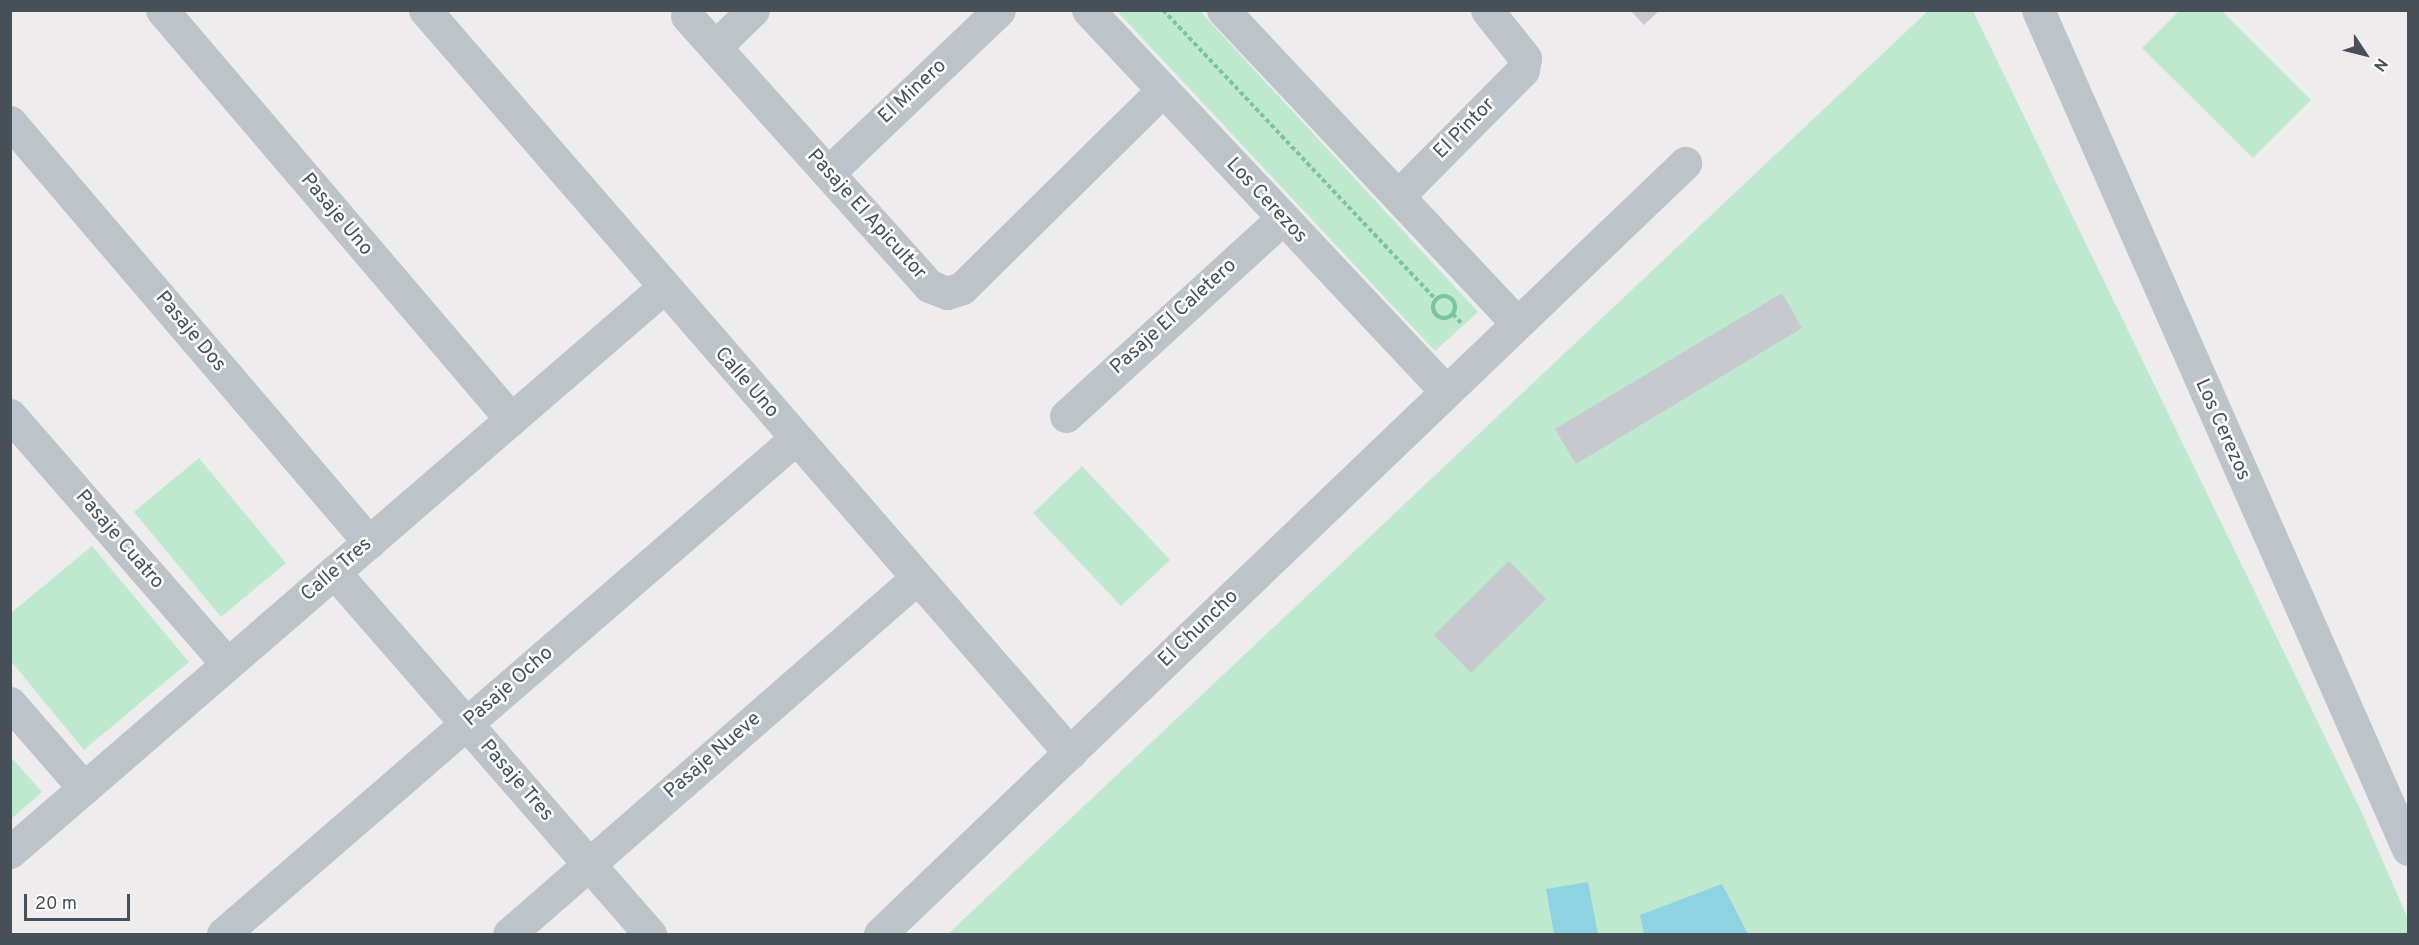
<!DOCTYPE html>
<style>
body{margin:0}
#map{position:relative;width:2419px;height:945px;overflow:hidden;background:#efeced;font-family:Overpass,sans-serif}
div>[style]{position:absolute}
.green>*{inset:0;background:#bee9ce}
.water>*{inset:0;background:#8fd3e2}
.building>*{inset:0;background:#c7c9cf}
.path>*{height:4px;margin-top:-2px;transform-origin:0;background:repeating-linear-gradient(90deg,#7ac49e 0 4.5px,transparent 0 7.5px)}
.path>.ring{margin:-2px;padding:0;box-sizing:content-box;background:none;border:4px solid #7ac49e;border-radius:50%}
.minor>*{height:33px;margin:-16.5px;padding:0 16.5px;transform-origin:16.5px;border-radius:16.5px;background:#bcc4ca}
.tertiary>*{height:33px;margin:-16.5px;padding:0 16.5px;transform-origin:16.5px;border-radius:16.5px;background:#bcc4ca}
span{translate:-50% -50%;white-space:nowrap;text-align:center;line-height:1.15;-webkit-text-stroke:5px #fff;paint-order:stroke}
.street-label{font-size:20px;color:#475058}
.frame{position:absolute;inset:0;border:12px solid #475058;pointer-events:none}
.north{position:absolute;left:2335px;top:24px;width:60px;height:60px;-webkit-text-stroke:4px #fff;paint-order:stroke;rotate:125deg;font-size:16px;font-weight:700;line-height:24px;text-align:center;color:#475058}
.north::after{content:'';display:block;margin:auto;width:21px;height:27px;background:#475058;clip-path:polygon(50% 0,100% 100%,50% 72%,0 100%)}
.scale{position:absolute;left:24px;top:894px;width:106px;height:27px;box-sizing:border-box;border:3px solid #475058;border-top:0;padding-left:8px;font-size:18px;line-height:21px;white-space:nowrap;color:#475058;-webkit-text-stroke:4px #fff;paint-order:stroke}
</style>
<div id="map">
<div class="green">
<div style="clip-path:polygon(1929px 10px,1973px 11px,2361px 811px,2408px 919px,2408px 934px,948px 934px)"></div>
<div style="clip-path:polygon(1117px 11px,1200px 11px,1478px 312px,1435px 351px)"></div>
<div style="clip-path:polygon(2179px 11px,2222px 11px,2311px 100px,2253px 158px,2142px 48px)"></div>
<div style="clip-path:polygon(199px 458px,286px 563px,221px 617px,134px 512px)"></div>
<div style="clip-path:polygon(1082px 466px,1170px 560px,1121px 606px,1033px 513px)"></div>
<div style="clip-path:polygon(92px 546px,189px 662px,84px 750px,11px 661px,10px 614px)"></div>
<div style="clip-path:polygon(11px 757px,42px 792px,11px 819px,10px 819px)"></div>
</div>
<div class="water">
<div style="clip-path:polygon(1588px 882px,1598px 934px,1554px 934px,1546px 889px)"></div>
<div style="clip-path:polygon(1722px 884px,1748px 934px,1644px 934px,1640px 915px)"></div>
</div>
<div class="building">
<div style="clip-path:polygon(1630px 10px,1660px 10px,1644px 25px)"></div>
<div style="clip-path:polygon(1782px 293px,1802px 328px,1576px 464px,1555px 429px)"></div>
<div style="clip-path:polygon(1509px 561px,1546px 599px,1471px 673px,1434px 635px)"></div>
</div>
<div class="path">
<div style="left:1163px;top:10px;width:398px;rotate:46.7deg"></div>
<div class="ring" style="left:1433px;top:296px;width:18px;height:18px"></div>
<div style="left:1453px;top:314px;width:12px;rotate:48deg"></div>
</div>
<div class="minor">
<div style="left:162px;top:10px;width:538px;rotate:49.53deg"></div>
<div style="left:425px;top:10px;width:984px;rotate:49.04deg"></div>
<div style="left:1088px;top:10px;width:521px;rotate:46.79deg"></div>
<div style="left:1223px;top:10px;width:428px;rotate:46.8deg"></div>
<div style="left:687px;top:16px;width:363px;rotate:48.1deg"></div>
<div style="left:929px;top:286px;width:19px;rotate:21deg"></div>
<div style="left:947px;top:293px;width:16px;rotate:-18deg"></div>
<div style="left:962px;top:288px;width:282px;rotate:-44.6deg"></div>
<div style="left:715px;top:47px;width:53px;rotate:-44.2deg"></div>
<div style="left:10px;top:122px;width:553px;rotate:49.48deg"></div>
<div style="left:828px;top:173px;width:236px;rotate:-43.6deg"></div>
<div style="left:1398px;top:196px;width:177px;rotate:-45.2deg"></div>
<div style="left:1523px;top:70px;width:12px;rotate:-81deg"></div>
<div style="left:1525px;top:58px;width:61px;rotate:-128.4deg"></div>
<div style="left:10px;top:415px;width:330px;rotate:48.9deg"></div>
<div style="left:1066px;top:416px;width:294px;rotate:-42.4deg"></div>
<div style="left:334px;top:572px;width:481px;rotate:48.9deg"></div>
<div style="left:10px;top:703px;width:113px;rotate:49deg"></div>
<div style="left:10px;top:852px;width:863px;rotate:-40.82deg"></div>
<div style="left:223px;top:934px;width:756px;rotate:-40.87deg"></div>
<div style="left:509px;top:934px;width:541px;rotate:-41.11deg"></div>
<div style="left:880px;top:934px;width:1115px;rotate:-43.76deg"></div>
</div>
<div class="tertiary">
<div style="left:2038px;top:10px;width:917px;rotate:66.2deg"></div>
</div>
<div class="street-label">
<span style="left:913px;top:92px;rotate:-43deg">El Minero</span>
<span style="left:1465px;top:129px;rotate:-45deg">El Pintor</span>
<span style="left:1266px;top:201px;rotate:47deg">Los Cerezos</span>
<span style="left:336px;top:215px;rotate:50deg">Pasaje Uno</span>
<span style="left:866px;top:215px;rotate:48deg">Pasaje El Apicultor</span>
<span style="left:1174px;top:317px;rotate:-42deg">Pasaje El Caletero</span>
<span style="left:190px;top:332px;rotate:50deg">Pasaje Dos</span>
<span style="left:746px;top:383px;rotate:49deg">Calle Uno</span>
<span style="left:2222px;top:430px;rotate:66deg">Los Cerezos</span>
<span style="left:119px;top:540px;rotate:49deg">Pasaje Cuatro</span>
<span style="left:337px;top:570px;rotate:-41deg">Calle Tres</span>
<span style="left:1199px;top:629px;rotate:-44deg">El Chuncho</span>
<span style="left:509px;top:687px;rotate:-41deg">Pasaje Ocho</span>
<span style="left:713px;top:756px;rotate:-41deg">Pasaje Nueve</span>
<span style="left:516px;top:781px;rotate:49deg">Pasaje Tres</span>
</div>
<div class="frame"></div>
<div class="north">N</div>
<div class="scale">20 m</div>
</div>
